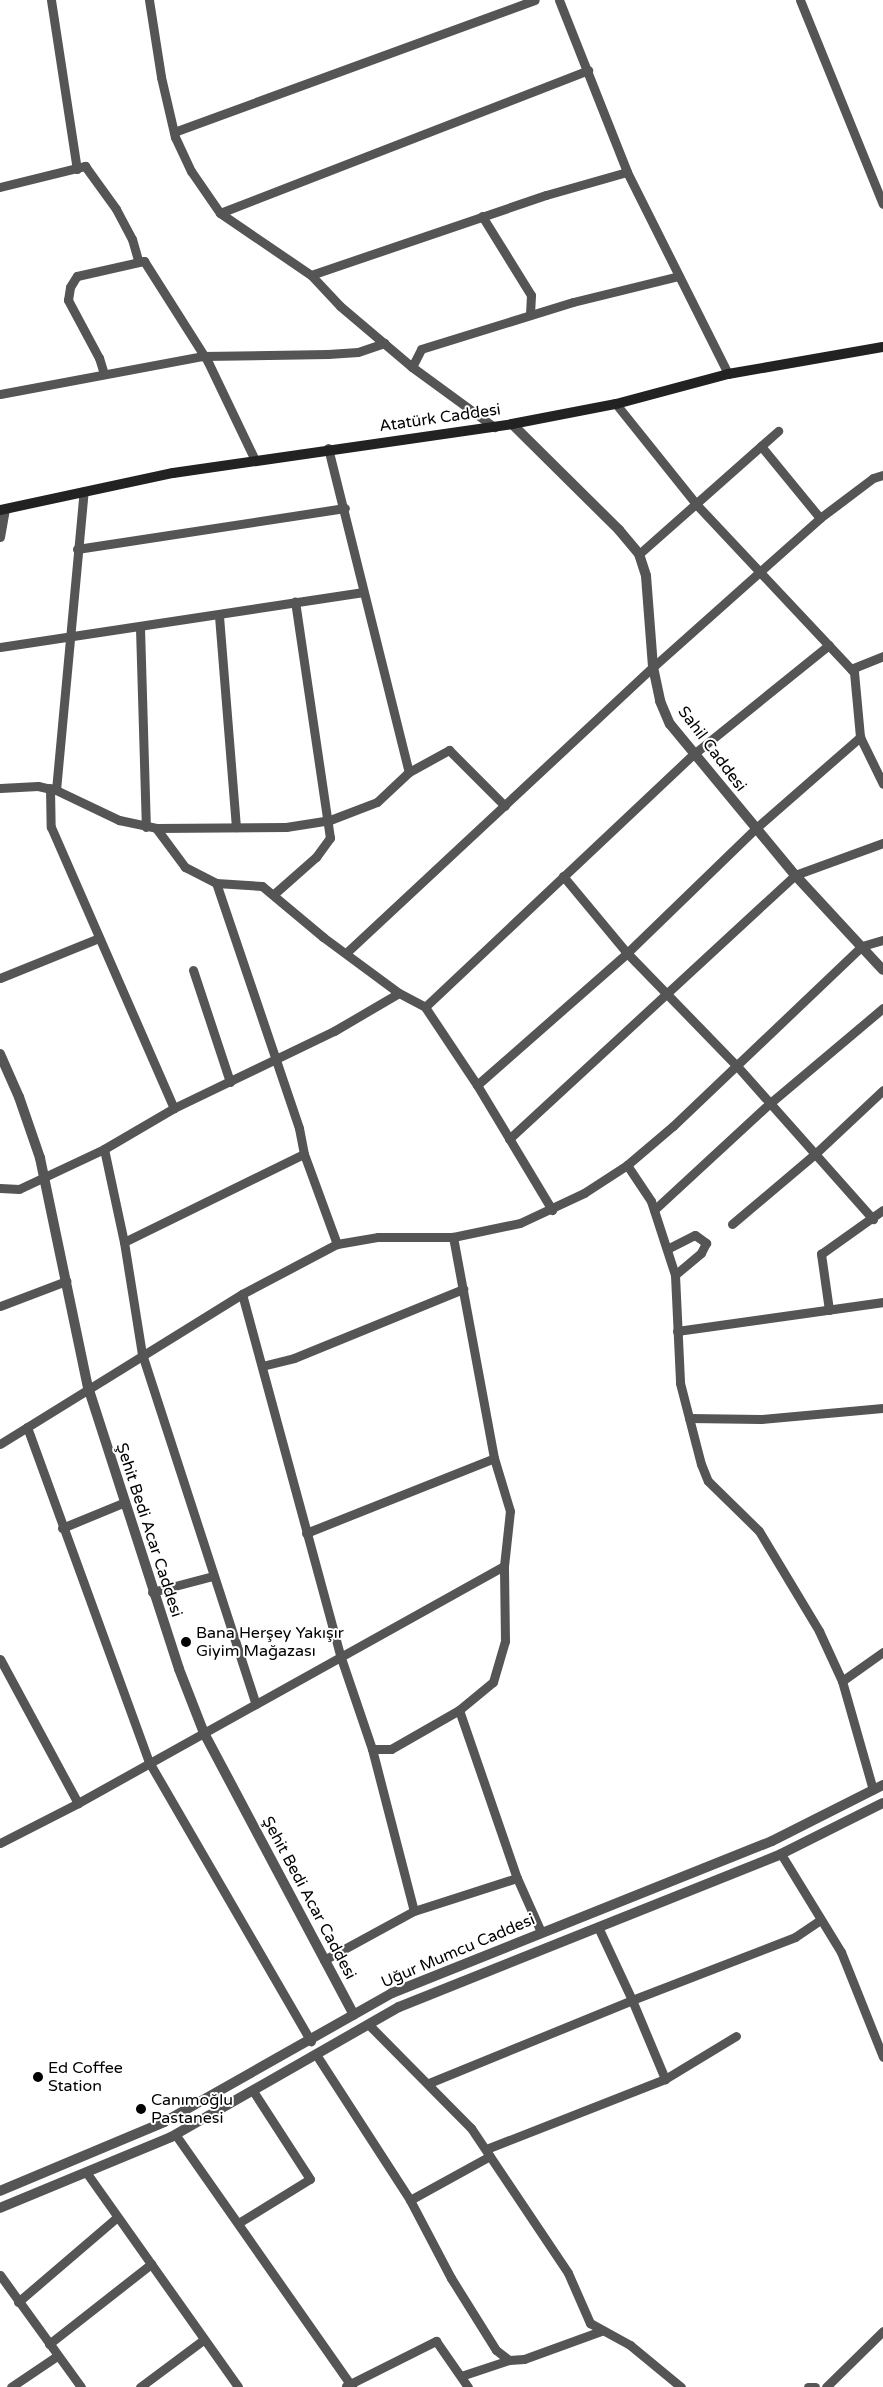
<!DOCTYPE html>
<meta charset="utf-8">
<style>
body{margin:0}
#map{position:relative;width:883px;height:2387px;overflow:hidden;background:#fff;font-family:"Varela Round",sans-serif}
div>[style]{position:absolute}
.minor>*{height:9px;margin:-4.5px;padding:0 4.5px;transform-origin:4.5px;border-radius:4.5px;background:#555}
.tertiary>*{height:10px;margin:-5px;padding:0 5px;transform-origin:5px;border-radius:5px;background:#555}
.secondary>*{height:10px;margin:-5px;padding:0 5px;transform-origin:5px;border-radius:5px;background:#222}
.dots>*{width:14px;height:14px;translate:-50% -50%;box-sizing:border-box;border:2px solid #fff;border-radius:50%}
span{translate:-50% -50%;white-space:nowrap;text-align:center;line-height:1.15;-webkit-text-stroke:4px #fff;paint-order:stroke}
.street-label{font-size:16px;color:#000}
.poi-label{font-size:16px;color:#000}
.left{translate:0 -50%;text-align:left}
</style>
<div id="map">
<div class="minor">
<div style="left:51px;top:0;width:171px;rotate:81.3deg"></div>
<div style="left:149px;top:0;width:78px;rotate:81.1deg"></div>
<div style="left:161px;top:77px;width:62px;rotate:76.9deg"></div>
<div style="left:175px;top:137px;width:38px;rotate:65deg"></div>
<div style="left:191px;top:171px;width:51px;rotate:55.4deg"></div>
<div style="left:220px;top:213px;width:110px;rotate:34.3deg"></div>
<div style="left:311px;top:275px;width:42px;rotate:46.9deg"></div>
<div style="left:340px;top:306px;width:94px;rotate:40.3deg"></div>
<div style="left:412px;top:367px;width:102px;rotate:36.2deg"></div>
<div style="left:559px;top:0;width:185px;rotate:68.4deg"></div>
<div style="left:627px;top:172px;width:226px;rotate:63.4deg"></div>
<div style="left:800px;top:0;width:220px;rotate:67.9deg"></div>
<div style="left:174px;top:132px;width:384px;rotate:-20.1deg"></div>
<div style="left:0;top:187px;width:88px;rotate:-13.9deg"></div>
<div style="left:85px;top:166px;width:53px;rotate:54.2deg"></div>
<div style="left:116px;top:209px;width:34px;rotate:62deg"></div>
<div style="left:132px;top:239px;width:22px;rotate:74deg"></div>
<div style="left:220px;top:213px;width:395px;rotate:-21.2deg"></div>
<div style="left:482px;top:216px;width:93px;rotate:58.2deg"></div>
<div style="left:531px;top:295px;width:20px;rotate:93deg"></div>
<div style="left:311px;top:275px;width:248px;rotate:-18.8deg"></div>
<div style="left:546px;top:195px;width:84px;rotate:-15.9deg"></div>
<div style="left:412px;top:367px;width:20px;rotate:-63deg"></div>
<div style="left:421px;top:349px;width:159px;rotate:-17.2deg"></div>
<div style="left:573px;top:302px;width:109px;rotate:-13.8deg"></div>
<div style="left:104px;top:374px;width:17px;rotate:-107deg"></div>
<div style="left:99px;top:358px;width:66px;rotate:-118.1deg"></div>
<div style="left:68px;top:300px;width:13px;rotate:-81deg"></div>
<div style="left:70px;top:287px;width:13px;rotate:-58deg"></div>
<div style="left:77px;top:276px;width:69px;rotate:-12.6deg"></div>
<div style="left:144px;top:261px;width:120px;rotate:57.6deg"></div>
<div style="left:208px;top:362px;width:109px;rotate:64.4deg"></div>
<div style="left:0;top:394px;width:207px;rotate:-10.6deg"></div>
<div style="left:203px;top:356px;width:125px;rotate:-0.9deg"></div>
<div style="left:328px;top:354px;width:30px;rotate:-4deg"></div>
<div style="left:358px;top:352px;width:28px;rotate:-19deg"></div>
<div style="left:616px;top:404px;width:128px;rotate:51.3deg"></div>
<div style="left:696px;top:504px;width:231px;rotate:46.8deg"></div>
<div style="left:854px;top:672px;width:65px;rotate:84.7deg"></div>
<div style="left:860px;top:737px;width:52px;rotate:63.9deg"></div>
<div style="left:761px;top:446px;width:93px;rotate:50.7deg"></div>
<div style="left:328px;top:448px;width:334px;rotate:76deg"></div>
<div style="left:0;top:537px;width:28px;rotate:-80deg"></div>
<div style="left:77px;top:549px;width:271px;rotate:-8.7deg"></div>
<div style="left:639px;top:554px;width:186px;rotate:-41.5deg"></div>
<div style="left:219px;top:616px;width:212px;rotate:85.4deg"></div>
<div style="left:140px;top:628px;width:199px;rotate:88.3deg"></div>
<div style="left:0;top:647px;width:366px;rotate:-8.6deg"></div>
<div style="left:851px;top:669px;width:35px;rotate:-22deg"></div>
<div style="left:0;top:788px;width:38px;rotate:-3deg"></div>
<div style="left:38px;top:786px;width:18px;rotate:13deg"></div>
<div style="left:56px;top:790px;width:70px;rotate:25.5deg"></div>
<div style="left:119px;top:820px;width:38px;rotate:12deg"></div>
<div style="left:156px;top:828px;width:130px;rotate:-0.4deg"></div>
<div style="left:286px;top:827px;width:45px;rotate:-9deg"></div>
<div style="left:330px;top:820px;width:50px;rotate:-21deg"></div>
<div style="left:377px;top:802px;width:44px;rotate:-43.2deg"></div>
<div style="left:409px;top:772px;width:46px;rotate:-28.8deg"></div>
<div style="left:449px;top:750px;width:79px;rotate:45deg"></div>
<div style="left:50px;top:788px;width:39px;rotate:89deg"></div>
<div style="left:51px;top:827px;width:307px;rotate:66.4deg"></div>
<div style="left:56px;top:790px;width:300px;rotate:-84.7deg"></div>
<div style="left:156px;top:828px;width:49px;rotate:53.4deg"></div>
<div style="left:185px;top:867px;width:35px;rotate:27deg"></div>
<div style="left:216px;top:883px;width:46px;rotate:3.7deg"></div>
<div style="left:262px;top:886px;width:80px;rotate:39.9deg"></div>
<div style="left:323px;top:937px;width:94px;rotate:36.4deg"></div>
<div style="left:399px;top:993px;width:30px;rotate:28deg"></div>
<div style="left:425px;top:1007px;width:94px;rotate:56.3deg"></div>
<div style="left:477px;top:1085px;width:146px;rotate:59deg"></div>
<div style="left:563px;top:876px;width:100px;rotate:50.3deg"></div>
<div style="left:627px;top:953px;width:158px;rotate:45.8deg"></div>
<div style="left:737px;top:1066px;width:205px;rotate:48.4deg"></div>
<div style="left:274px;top:894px;width:56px;rotate:-41.4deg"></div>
<div style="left:316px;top:857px;width:24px;rotate:-54deg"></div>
<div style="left:330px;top:838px;width:239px;rotate:-98.4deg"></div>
<div style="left:346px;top:953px;width:420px;rotate:-43deg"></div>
<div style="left:653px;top:667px;width:224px;rotate:-41.7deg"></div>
<div style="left:820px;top:518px;width:66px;rotate:-37deg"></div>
<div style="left:873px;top:478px;width:10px;rotate:-17deg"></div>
<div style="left:193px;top:970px;width:118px;rotate:71.7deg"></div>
<div style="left:0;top:978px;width:107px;rotate:-22deg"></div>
<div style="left:425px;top:1007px;width:371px;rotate:-43.3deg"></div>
<div style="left:695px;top:753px;width:172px;rotate:-38.9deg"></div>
<div style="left:477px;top:1085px;width:200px;rotate:-41.3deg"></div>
<div style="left:627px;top:953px;width:178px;rotate:-44.1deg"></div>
<div style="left:755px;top:829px;width:140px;rotate:-41.2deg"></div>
<div style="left:509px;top:1139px;width:389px;rotate:-42.7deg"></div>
<div style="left:795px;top:875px;width:94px;rotate:-20deg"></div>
<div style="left:104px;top:1149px;width:95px;rotate:77.9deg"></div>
<div style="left:124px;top:1242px;width:113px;rotate:80.9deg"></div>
<div style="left:142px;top:1354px;width:368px;rotate:72deg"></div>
<div style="left:304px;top:1154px;width:96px;rotate:69.9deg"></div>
<div style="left:627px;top:1165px;width:43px;rotate:56.3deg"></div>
<div style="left:651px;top:1201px;width:78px;rotate:72deg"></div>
<div style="left:675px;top:1275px;width:108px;rotate:87.3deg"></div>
<div style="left:680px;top:1383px;width:84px;rotate:75.5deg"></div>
<div style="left:701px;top:1464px;width:18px;rotate:68deg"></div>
<div style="left:708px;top:1481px;width:71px;rotate:44.4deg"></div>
<div style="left:759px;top:1531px;width:117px;rotate:59deg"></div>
<div style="left:819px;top:1631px;width:55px;rotate:65.3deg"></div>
<div style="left:842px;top:1681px;width:113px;rotate:74.1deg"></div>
<div style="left:0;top:1188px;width:19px;rotate:3deg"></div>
<div style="left:19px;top:1189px;width:94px;rotate:-25.2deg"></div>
<div style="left:104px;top:1149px;width:81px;rotate:-30.4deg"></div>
<div style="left:174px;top:1108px;width:178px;rotate:-25.7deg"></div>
<div style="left:334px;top:1031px;width:75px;rotate:-30.3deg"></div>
<div style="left:654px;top:1210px;width:156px;rotate:-42.7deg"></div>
<div style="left:769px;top:1104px;width:149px;rotate:-40.1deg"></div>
<div style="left:732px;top:1224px;width:110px;rotate:-40.2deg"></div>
<div style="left:816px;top:1153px;width:92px;rotate:-43.2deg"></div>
<div style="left:124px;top:1242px;width:200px;rotate:-26.1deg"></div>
<div style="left:304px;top:1154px;width:26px;rotate:-101deg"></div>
<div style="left:299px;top:1128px;width:259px;rotate:-108.7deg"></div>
<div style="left:667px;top:1249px;width:31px;rotate:-27deg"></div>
<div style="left:695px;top:1235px;width:14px;rotate:36deg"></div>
<div style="left:706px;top:1243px;width:11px;rotate:117deg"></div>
<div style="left:701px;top:1253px;width:34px;rotate:140deg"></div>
<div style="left:242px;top:1294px;width:374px;rotate:74.8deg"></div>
<div style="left:340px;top:1655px;width:99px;rotate:71.2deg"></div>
<div style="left:372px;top:1749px;width:19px"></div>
<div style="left:391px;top:1749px;width:78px;rotate:-29.8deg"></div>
<div style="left:459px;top:1710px;width:178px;rotate:71deg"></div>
<div style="left:517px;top:1878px;width:59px;rotate:66deg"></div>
<div style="left:0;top:1306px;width:71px;rotate:-20.7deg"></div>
<div style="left:829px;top:1310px;width:57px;rotate:-98.1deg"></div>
<div style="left:821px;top:1254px;width:76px;rotate:-35.4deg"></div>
<div style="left:677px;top:1331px;width:208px;rotate:-8deg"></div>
<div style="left:262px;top:1366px;width:33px;rotate:-14deg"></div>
<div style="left:294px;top:1358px;width:183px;rotate:-22.2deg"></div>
<div style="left:689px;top:1418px;width:72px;rotate:0.8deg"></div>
<div style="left:761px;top:1419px;width:122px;rotate:-5.2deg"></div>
<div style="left:27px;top:1427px;width:357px;rotate:70deg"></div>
<div style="left:149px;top:1762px;width:323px;rotate:59.9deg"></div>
<div style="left:0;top:1444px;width:285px;rotate:-31.8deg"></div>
<div style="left:242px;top:1294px;width:107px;rotate:-27.8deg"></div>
<div style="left:337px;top:1244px;width:42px;rotate:-9.7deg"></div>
<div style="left:378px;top:1237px;width:75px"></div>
<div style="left:453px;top:1237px;width:68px;rotate:-11.8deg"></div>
<div style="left:520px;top:1223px;width:71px;rotate:-25.1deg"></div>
<div style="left:584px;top:1193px;width:51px;rotate:-33.1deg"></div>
<div style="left:627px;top:1165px;width:60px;rotate:-40.3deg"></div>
<div style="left:673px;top:1126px;width:261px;rotate:-43.6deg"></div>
<div style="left:862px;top:946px;width:22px;rotate:-16deg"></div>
<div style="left:62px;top:1528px;width:66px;rotate:-22.3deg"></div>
<div style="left:306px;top:1533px;width:202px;rotate:-21.7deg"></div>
<div style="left:152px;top:1592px;width:63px;rotate:-14.7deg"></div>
<div style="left:0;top:1659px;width:164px;rotate:61.6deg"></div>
<div style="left:842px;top:1681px;width:50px;rotate:-35.3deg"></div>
<div style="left:459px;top:1710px;width:44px;rotate:-39.5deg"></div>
<div style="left:493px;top:1682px;width:43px;rotate:-73.7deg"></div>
<div style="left:505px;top:1641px;width:75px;rotate:-90.8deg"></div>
<div style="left:372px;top:1749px;width:167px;rotate:75.5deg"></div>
<div style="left:0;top:1843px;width:88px;rotate:-27.1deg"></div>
<div style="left:78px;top:1803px;width:487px;rotate:-29.1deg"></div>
<div style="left:504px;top:1566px;width:55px;rotate:-83.8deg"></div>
<div style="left:510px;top:1511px;width:55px;rotate:-106.8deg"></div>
<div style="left:494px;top:1458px;width:225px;rotate:-100.5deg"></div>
<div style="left:781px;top:1854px;width:115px;rotate:58.5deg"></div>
<div style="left:841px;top:1952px;width:113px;rotate:68.2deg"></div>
<div style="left:598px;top:1927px;width:81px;rotate:65deg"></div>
<div style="left:632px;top:2000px;width:175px;rotate:-21.1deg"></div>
<div style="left:795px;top:1937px;width:30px;rotate:-34deg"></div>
<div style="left:324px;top:1960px;width:102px;rotate:-28.6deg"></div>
<div style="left:414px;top:1911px;width:108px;rotate:-17.8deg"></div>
<div style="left:369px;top:2025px;width:145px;rotate:45.3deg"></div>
<div style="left:471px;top:2128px;width:174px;rotate:56.2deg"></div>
<div style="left:568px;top:2273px;width:55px;rotate:66.3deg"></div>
<div style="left:590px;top:2323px;width:46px;rotate:28.8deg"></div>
<div style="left:630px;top:2345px;width:66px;rotate:39.5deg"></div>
<div style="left:317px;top:2056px;width:171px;rotate:57.1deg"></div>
<div style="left:410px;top:2200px;width:88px;rotate:62.3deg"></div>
<div style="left:451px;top:2278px;width:85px;rotate:58deg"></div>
<div style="left:496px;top:2350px;width:16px;rotate:38deg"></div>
<div style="left:509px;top:2360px;width:15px;rotate:-4deg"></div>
<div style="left:524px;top:2359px;width:82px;rotate:-20deg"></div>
<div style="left:665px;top:2079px;width:83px;rotate:-31.2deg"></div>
<div style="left:429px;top:2083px;width:219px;rotate:-22.2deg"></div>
<div style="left:632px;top:2000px;width:86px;rotate:67.3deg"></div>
<div style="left:665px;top:2079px;width:192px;rotate:158.6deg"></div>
<div style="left:175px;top:2134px;width:309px;rotate:55deg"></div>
<div style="left:86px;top:2172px;width:263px;rotate:54.7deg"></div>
<div style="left:410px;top:2200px;width:91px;rotate:-28.8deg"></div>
<div style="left:240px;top:2222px;width:82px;rotate:-31.6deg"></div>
<div style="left:310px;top:2179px;width:105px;rotate:-122.9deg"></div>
<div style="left:0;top:2275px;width:138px;rotate:54.1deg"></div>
<div style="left:18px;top:2302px;width:129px;rotate:-40.6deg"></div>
<div style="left:49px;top:2344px;width:130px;rotate:-38.1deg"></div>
<div style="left:461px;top:2376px;width:51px;rotate:-18.4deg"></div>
<div style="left:346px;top:2386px;width:101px;rotate:-26.6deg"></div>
<div style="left:436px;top:2341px;width:56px;rotate:55.2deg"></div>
<div style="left:11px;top:2387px;width:55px;rotate:-34deg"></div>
<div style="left:140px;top:2387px;width:79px;rotate:-36.7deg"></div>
<div style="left:808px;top:2387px;width:7px"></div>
<div style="left:826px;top:2387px;width:80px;rotate:-44.5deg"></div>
</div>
<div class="tertiary">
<div style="left:512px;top:424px;width:151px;rotate:44.7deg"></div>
<div style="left:619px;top:530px;width:31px;rotate:50deg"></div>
<div style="left:639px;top:554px;width:23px;rotate:72deg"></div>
<div style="left:646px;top:576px;width:91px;rotate:85.6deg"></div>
<div style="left:653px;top:667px;width:35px;rotate:78deg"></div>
<div style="left:660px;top:701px;width:25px;rotate:67deg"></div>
<div style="left:670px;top:724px;width:196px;rotate:50.4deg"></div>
<div style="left:795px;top:875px;width:129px;rotate:47.2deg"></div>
<div style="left:0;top:1054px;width:47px;rotate:66.2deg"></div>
<div style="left:19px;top:1097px;width:65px;rotate:71deg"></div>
<div style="left:40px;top:1158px;width:234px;rotate:78.2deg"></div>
<div style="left:88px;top:1387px;width:296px;rotate:72.1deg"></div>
<div style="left:179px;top:1669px;width:69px;rotate:68.7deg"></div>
<div style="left:204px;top:1733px;width:319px;rotate:62deg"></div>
<div style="left:0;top:2191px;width:178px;rotate:-22.8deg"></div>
<div style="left:164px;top:2122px;width:262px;rotate:-29.5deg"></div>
<div style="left:392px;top:1993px;width:409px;rotate:-21.8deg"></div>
<div style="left:772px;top:1841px;width:124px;rotate:-26.8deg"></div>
<div style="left:0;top:2208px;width:185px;rotate:-22.5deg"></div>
<div style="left:171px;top:2137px;width:262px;rotate:-29.7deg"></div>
<div style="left:399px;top:2007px;width:412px;rotate:-21.8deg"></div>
<div style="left:781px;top:1854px;width:114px;rotate:-26.6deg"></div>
</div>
<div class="secondary">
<div style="left:0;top:510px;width:177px;rotate:-12.1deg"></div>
<div style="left:173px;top:473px;width:343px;rotate:-8.2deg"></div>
<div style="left:512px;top:424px;width:106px;rotate:-10.9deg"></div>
<div style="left:616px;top:404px;width:116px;rotate:-15deg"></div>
<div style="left:728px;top:374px;width:157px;rotate:-9.9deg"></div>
</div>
<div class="dots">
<div style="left:186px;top:1642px;background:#000"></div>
<div style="left:38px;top:2077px;background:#000"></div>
<div style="left:141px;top:2109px;background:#000"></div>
</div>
<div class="street-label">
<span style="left:440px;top:418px;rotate:-8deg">Atatürk Caddesi</span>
<span style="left:712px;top:749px;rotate:53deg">Sahil Caddesi</span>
<span style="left:149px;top:1530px;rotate:72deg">Şehit Bedi Acar Caddesi</span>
<span style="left:309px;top:1898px;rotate:62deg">Şehit Bedi Acar Caddesi</span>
<span style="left:458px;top:1951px;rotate:-23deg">Uğur Mumcu Caddesi</span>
</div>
<div class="poi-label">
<span class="left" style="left:196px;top:1642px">Bana Herşey Yakışır<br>Giyim Mağazası</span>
<span class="left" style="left:48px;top:2077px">Ed Coffee<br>Station</span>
<span class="left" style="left:151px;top:2109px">Canımoğlu<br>Pastanesi</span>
</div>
</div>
